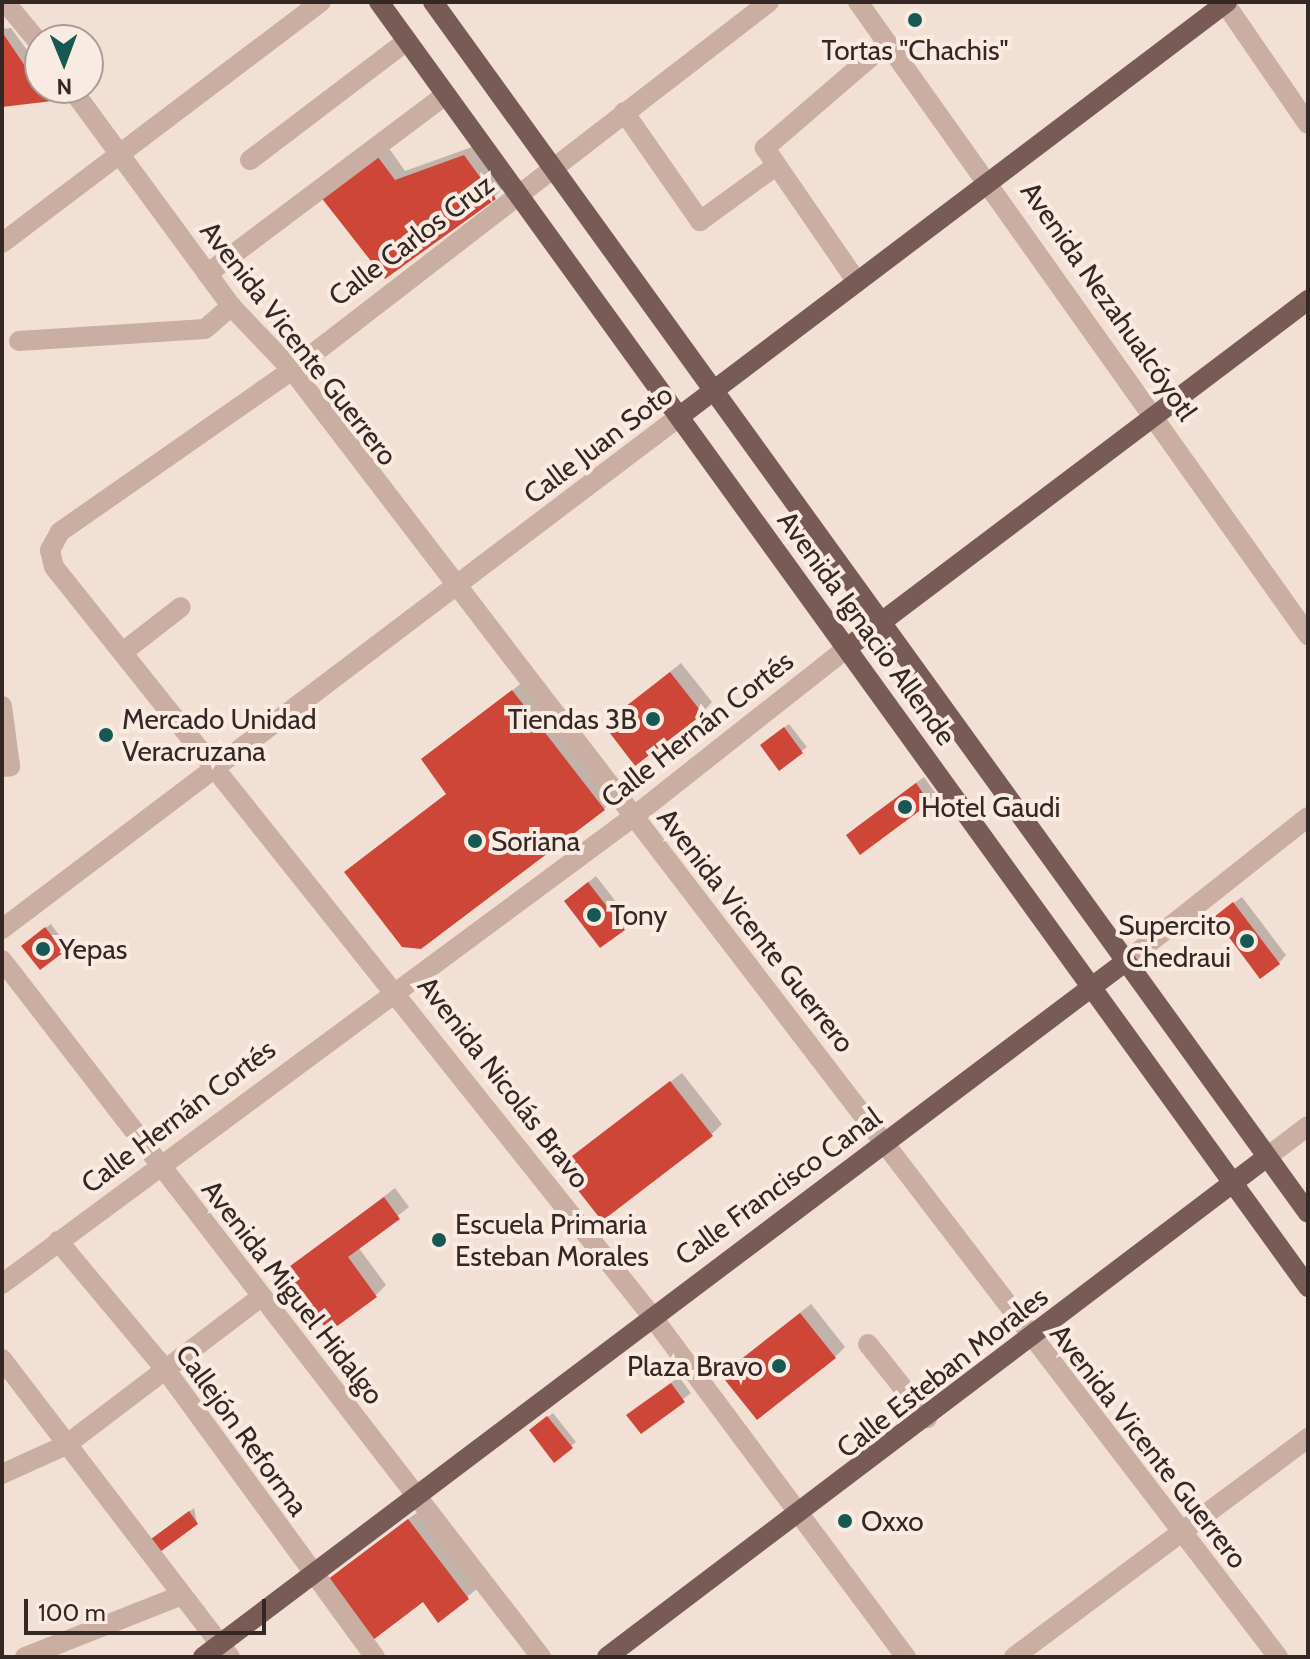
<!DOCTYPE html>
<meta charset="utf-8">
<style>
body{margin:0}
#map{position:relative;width:1310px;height:1659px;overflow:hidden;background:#f2e0d5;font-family:Cabin,sans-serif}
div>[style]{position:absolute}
.shadow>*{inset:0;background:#0003}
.building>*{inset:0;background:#ce4638}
.minor>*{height:20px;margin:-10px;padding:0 10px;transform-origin:10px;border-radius:10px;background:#caaea1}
.major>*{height:20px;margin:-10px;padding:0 10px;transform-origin:10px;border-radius:10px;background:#775b54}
.dots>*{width:22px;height:22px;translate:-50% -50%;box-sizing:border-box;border:4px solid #faebe2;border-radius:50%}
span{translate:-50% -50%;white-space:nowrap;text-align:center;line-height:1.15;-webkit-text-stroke:8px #faebe2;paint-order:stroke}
.poi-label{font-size:28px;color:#342724}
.left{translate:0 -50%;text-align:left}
.right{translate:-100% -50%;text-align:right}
.street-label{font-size:28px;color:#342724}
.frame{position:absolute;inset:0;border:4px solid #342724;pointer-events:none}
.north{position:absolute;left:24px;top:24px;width:80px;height:80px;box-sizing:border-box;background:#faebe2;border:2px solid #ab9d96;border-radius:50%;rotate:179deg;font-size:22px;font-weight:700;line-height:32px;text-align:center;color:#342724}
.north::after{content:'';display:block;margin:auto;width:28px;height:36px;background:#185852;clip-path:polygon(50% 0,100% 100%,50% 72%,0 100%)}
.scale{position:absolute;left:24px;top:1599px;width:242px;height:36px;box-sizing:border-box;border:4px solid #342724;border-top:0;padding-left:10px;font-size:24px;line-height:28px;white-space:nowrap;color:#342724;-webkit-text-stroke:6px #faebe2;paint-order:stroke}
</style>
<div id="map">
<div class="shadow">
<div style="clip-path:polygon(11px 28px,40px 68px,40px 88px,58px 92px,51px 99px,2px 105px,2px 29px)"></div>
<div style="clip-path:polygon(386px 144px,405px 171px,475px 146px,504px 187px,494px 197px,323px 196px)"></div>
<div style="clip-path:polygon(681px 663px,712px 702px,702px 713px,605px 724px)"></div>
<div style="clip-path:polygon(523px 682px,614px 799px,604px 809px,357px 862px,448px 793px,424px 759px)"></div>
<div style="clip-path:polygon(789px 724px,807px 747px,779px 768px,767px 740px)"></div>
<div style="clip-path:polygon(924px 777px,936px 794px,861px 852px,855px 828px)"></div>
<div style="clip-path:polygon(596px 876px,631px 921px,624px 928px,573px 894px)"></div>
<div style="clip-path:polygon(1242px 897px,1286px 955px,1279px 963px,1224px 910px)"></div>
<div style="clip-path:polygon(51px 924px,67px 946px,63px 951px,28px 941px)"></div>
<div style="clip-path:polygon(682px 1073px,722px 1124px,712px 1134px,572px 1157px)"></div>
<div style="clip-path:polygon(395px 1188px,409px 1207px,358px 1247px,386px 1285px,376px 1295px,285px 1272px)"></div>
<div style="clip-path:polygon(811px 1304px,845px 1347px,835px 1357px,734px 1365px)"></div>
<div style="clip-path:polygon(679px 1377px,691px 1393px,641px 1432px,636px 1408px)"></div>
<div style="clip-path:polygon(553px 1413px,576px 1442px,571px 1446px,536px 1426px)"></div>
<div style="clip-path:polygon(194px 1508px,197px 1523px,158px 1535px)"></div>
<div style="clip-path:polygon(419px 1511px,478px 1588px,439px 1620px,423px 1599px,340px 1570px)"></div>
</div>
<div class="building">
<div style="clip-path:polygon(2px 32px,40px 88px,52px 101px,2px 107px)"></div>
<div style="clip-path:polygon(375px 153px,395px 180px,464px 155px,496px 199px,385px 279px,320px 196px)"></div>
<div style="clip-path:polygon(670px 672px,703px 714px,635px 766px,603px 724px)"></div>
<div style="clip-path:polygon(512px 690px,605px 810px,421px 949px,402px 947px,344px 872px,446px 794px,421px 759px)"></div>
<div style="clip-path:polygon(784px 727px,803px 753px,779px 771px,760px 745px)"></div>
<div style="clip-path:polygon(916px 783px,930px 803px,860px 855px,846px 835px)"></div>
<div style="clip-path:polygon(588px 882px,625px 930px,600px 948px,564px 901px)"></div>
<div style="clip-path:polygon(1233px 902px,1280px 964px,1260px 979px,1214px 917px)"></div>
<div style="clip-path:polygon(45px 927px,64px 952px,40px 970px,21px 946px)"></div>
<div style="clip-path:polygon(670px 1081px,713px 1136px,602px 1221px,559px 1166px)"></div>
<div style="clip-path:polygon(384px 1197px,400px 1219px,348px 1257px,377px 1297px,329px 1332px,282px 1272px)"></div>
<div style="clip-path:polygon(800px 1313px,836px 1358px,757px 1420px,721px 1375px)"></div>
<div style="clip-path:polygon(671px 1383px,685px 1402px,641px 1434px,626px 1415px)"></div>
<div style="clip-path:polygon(547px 1416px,573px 1448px,554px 1463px,529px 1430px)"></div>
<div style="clip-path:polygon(189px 1511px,198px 1524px,160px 1552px,151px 1539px)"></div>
<div style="clip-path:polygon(408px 1519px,469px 1599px,438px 1623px,423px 1602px,373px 1640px,327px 1580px)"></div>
</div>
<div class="minor">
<div style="left:5px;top:2px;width:55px;rotate:50.2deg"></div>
<div style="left:769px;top:2px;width:602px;rotate:142.35deg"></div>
<div style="left:292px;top:370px;width:283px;rotate:145.1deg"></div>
<div style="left:60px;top:532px;width:21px;rotate:119deg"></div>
<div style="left:50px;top:550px;width:17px;rotate:77deg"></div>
<div style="left:54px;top:567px;width:957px;rotate:51.41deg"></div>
<div style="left:651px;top:1315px;width:427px;rotate:53.3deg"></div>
<div style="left:858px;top:2px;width:777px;rotate:54.59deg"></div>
<div style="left:1224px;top:2px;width:148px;rotate:55.5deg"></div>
<div style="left:71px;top:88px;width:270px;rotate:53.7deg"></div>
<div style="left:231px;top:306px;width:88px;rotate:46.4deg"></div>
<div style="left:292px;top:370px;width:1621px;rotate:52.54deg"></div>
<div style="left:624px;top:112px;width:133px;rotate:55.1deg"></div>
<div style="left:700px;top:221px;width:90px;rotate:-36deg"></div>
<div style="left:250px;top:160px;width:197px;rotate:-37.2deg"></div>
<div style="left:2px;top:243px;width:400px;rotate:-37.1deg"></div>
<div style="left:207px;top:274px;width:298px;rotate:-36.9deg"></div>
<div style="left:857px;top:282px;width:163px;rotate:-124.5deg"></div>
<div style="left:765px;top:148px;width:161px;rotate:-40.7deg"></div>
<div style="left:19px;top:341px;width:186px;rotate:-3.7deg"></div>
<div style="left:205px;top:329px;width:35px;rotate:-41deg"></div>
<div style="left:123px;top:652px;width:73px;rotate:-37.8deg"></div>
<div style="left:2px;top:706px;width:61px;rotate:82.4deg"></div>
<div style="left:10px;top:766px;width:8px;rotate:173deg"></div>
<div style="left:2px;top:929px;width:850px;rotate:-37.11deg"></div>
<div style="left:2px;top:960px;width:881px;rotate:52.28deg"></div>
<div style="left:1125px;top:962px;width:233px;rotate:-38.4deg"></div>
<div style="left:1267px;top:1157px;width:51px;rotate:-37.1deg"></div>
<div style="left:58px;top:1241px;width:167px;rotate:50.1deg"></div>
<div style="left:165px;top:1369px;width:356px;rotate:53.9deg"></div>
<div style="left:2px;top:1284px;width:785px;rotate:-36.5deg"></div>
<div style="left:633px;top:817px;width:273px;rotate:-38.3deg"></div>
<div style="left:868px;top:1344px;width:95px;rotate:51.4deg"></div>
<div style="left:2px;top:1359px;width:375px;rotate:52.6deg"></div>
<div style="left:2px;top:1474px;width:70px;rotate:-24.4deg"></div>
<div style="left:66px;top:1445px;width:245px;rotate:-37.2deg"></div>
<div style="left:25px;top:1657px;width:169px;rotate:-21.5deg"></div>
<div style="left:1014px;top:1657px;width:367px;rotate:-36.7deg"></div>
</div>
<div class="major">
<div style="left:379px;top:2px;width:1586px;rotate:54.13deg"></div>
<div style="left:433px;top:2px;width:1494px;rotate:54.15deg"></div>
<div style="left:680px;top:416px;width:686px;rotate:-37.12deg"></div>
<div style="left:847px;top:648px;width:578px;rotate:-37.05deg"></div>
<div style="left:203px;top:1657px;width:1155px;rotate:-37.01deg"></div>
<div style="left:607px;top:1657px;width:828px;rotate:-37.15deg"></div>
</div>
<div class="dots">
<div style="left:915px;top:20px;background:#185852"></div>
<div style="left:653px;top:719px;background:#185852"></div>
<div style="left:106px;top:735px;background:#185852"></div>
<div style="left:905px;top:807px;background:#185852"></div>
<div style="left:475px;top:841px;background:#185852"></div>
<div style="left:594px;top:915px;background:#185852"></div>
<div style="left:1247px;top:941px;background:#185852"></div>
<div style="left:43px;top:949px;background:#185852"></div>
<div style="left:439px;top:1240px;background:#185852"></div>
<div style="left:779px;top:1366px;background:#185852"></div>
<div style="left:845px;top:1521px;background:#185852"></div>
</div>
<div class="poi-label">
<span style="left:915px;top:50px">Tortas "Chachis"</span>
<span class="left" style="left:122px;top:735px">Mercado Unidad<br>Veracruzana</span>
<span class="right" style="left:637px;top:719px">Tiendas 3B</span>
<span class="left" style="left:921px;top:807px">Hotel Gaudi</span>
<span class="left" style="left:491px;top:841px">Soriana</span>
<span class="left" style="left:610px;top:915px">Tony</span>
<span class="right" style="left:1231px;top:941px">Supercito<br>Chedraui</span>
<span class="left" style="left:59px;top:949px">Yepas</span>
<span class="left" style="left:455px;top:1240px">Escuela Primaria<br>Esteban Morales</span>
<span class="right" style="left:763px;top:1366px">Plaza Bravo</span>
<span class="left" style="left:861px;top:1521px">Oxxo</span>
</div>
<div class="street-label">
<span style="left:411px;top:240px;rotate:-37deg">Calle Carlos Cruz</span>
<span style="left:1109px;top:301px;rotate:55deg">Avenida Nezahualcóyotl</span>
<span style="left:299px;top:343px;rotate:52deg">Avenida Vicente Guerrero</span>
<span style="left:598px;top:444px;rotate:-37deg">Calle Juan Soto</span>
<span style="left:867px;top:628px;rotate:54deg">Avenida Ignacio Allende</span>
<span style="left:697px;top:729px;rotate:-38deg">Calle Hernán Cortés</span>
<span style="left:756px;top:930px;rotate:52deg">Avenida Vicente Guerrero</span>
<span style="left:504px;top:1082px;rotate:52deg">Avenida Nicolás Bravo</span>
<span style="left:178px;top:1116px;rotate:-37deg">Calle Hernán Cortés</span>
<span style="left:778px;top:1186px;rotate:-36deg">Calle Francisco Canal</span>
<span style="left:293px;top:1292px;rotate:52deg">Avenida Miguel Hidalgo</span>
<span style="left:942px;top:1372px;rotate:-38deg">Calle Esteban Morales</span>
<span style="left:242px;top:1430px;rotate:54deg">Callejón Reforma</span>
<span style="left:1149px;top:1446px;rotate:52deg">Avenida Vicente Guerrero</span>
</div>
<div class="frame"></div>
<div class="north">N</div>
<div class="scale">100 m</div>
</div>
